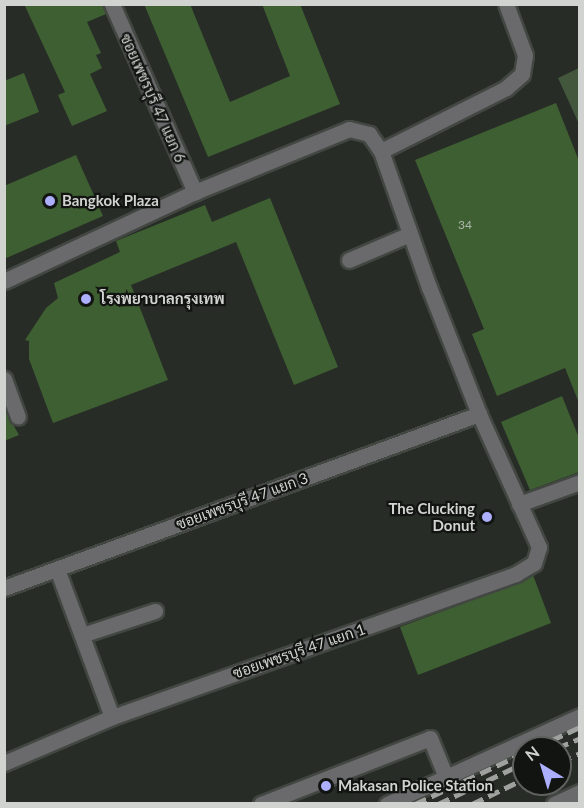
<!DOCTYPE html>
<meta charset="utf-8">
<style>
body{margin:0}
#map{position:relative;width:584px;height:808px;overflow:hidden;background:#282c27;font-family:Lato,Sarabun,sans-serif}
div>[style]{position:absolute}
.green>*{inset:0;background:#43573c}
.building>*{inset:0;background:#3e5f31}
.roads{filter:drop-shadow(2px 0 #434742) drop-shadow(-2px 0 #434742) drop-shadow(0 2px #434742) drop-shadow(0 -2px #434742)}
.minor>*{height:15px;margin:-7.5px;padding:0 7.5px;transform-origin:7.5px;border-radius:7.5px;background:#6a6a6d}
.rail>*{height:4.5px;margin-top:-2.25px;transform-origin:0;background:repeating-linear-gradient(90deg,#9ea19d 0 12px,transparent 0 18px)}
.dots>*{width:16px;height:16px;translate:-50% -50%;box-sizing:border-box;border:3px solid #121412;border-radius:50%}
span{translate:-50% -50%;white-space:nowrap;text-align:center;line-height:1.15;-webkit-text-stroke:4.5px #121412;paint-order:stroke}
.number-label{font-size:12px;color:#acb6a8}
.number-label span{-webkit-text-stroke-width:0}
.street-label{font-size:15px;color:#d1d3d0}
.poi-label{font-size:15px;color:#d1d3d0;font-weight:700}
.left{translate:0 -50%;text-align:left}
.right{translate:-100% -50%;text-align:right}
.frame{position:absolute;inset:0;border:6px solid #d1d3d0;pointer-events:none}
.north{position:absolute;left:512px;top:736px;width:60px;height:60px;box-sizing:border-box;background:#121412;border:2px solid #5e605e;border-radius:50%;rotate:322deg;font-size:16px;font-weight:700;line-height:24px;text-align:center;color:#d1d3d0}
.north::after{content:'';display:block;margin:auto;width:21px;height:27px;background:#acaffb;clip-path:polygon(50% 0,100% 100%,50% 72%,0 100%)}
</style>
<div id="map">
<div class="green">
<div style="clip-path:polygon(579px 68px,579px 124px,558px 78px)"></div>
</div>
<div class="building">
<div style="clip-path:polygon(24px 4px,102px 4px,106px 14px,87px 22px,101px 53px,96px 55px,102px 68px,90px 74px,107px 111px,72px 126px,58px 95px,65px 92px)"></div>
<div style="clip-path:polygon(144px 4px,190px 4px,230px 102px,290px 76px,262px 4px,300px 4px,340px 104px,208px 157px)"></div>
<div style="clip-path:polygon(24px 73px,39px 112px,4px 126px,4px 81px)"></div>
<div style="clip-path:polygon(556px 103px,579px 161px,579px 403px,565px 368px,497px 396px,472px 334px,484px 329px,415px 160px)"></div>
<div style="clip-path:polygon(76px 155px,103px 216px,4px 259px,4px 186px)"></div>
<div style="clip-path:polygon(270px 198px,338px 367px,294px 385px,236px 242px,131px 285px,168px 380px,53px 423px,29px 359px,29px 341px,25px 340px,46px 308px,58px 298px,54px 283px,120px 252px,116px 241px,205px 205px,212px 222px)"></div>
<div style="clip-path:polygon(562px 396px,579px 438px,579px 472px,530px 490px,501px 422px)"></div>
<div style="clip-path:polygon(4px 409px,19px 435px,4px 441px)"></div>
<div style="clip-path:polygon(533px 575px,551px 623px,418px 675px,400px 627px,519px 583px)"></div>
</div>
<div class="roads">
<div class="minor">
<div style="left:112px;top:4px;width:206px;rotate:66.2deg"></div>
<div style="left:381px;top:151px;width:140px;rotate:-26.7deg"></div>
<div style="left:506px;top:88px;width:21px;rotate:-41deg"></div>
<div style="left:522px;top:74px;width:19px;rotate:-81deg"></div>
<div style="left:525px;top:55px;width:54px;rotate:-110.4deg"></div>
<div style="left:349px;top:260px;width:66px;rotate:-23.1deg"></div>
<div style="left:4px;top:281px;width:211px;rotate:-25deg"></div>
<div style="left:195px;top:192px;width:166px;rotate:-22.2deg"></div>
<div style="left:349px;top:129px;width:21px;rotate:14deg"></div>
<div style="left:369px;top:134px;width:21px;rotate:55deg"></div>
<div style="left:381px;top:151px;width:144px;rotate:70.6deg"></div>
<div style="left:429px;top:287px;width:136px;rotate:68.5deg"></div>
<div style="left:479px;top:414px;width:146px;rotate:65.7deg"></div>
<div style="left:539px;top:547px;width:17px;rotate:107deg"></div>
<div style="left:534px;top:563px;width:21px;rotate:149deg"></div>
<div style="left:516px;top:574px;width:429px;rotate:160.5deg"></div>
<div style="left:112px;top:717px;width:117px;rotate:156.9deg"></div>
<div style="left:4px;top:379px;width:40px;rotate:69.8deg"></div>
<div style="left:519px;top:504px;width:65px;rotate:-19.8deg"></div>
<div style="left:57px;top:569px;width:158px;rotate:69.6deg"></div>
<div style="left:4px;top:588px;width:506px;rotate:-20.12deg"></div>
<div style="left:82px;top:635px;width:77px;rotate:-18.2deg"></div>
<div style="left:261px;top:804px;width:181px;rotate:-21.3deg"></div>
<div style="left:430px;top:738px;width:42px;rotate:67.7deg"></div>
<div style="left:387px;top:804px;width:212px;rotate:-24.5deg"></div>
<div style="left:554px;top:804px;width:29px;rotate:-25deg"></div>
</div>
</div>
<div class="rail">
<div style="left:535px;top:748px;width:50px;rotate:-25deg"></div>
<div style="left:557px;top:748px;width:25px;rotate:-23deg"></div>
<div style="left:560px;top:762px;width:22px;rotate:-24deg"></div>
<div style="left:415px;top:804px;width:120px;rotate:-25.1deg"></div>
<div style="left:438px;top:804px;width:95px;rotate:-25.5deg"></div>
<div style="left:472px;top:804px;width:58px;rotate:-25.7deg"></div>
</div>
<div class="dots">
<div style="left:50px;top:201px;background:#acaffb"></div>
<div style="left:86px;top:299px;background:#acaffb"></div>
<div style="left:487px;top:517px;background:#acaffb"></div>
<div style="left:326px;top:786px;background:#acaffb"></div>
</div>
<div class="number-label">
<span style="left:465px;top:225px">34</span>
</div>
<div class="street-label">
<span style="left:153px;top:98px;rotate:66deg">ซอยเพชรบุรี 47 แยก 6</span>
<span style="left:242px;top:501px;rotate:-20deg">ซอยเพชรบุรี 47 แยก 3</span>
<span style="left:299px;top:651px;rotate:-19deg">ซอยเพชรบุรี 47 แยก 1</span>
</div>
<div class="poi-label">
<span class="left" style="left:62px;top:201px">Bangkok Plaza</span>
<span class="left" style="left:100px;top:299px">โรงพยาบาลกรุงเทพ</span>
<span class="right" style="left:475px;top:517px">The Clucking<br>Donut</span>
<span class="left" style="left:338px;top:786px">Makasan Police Station</span>
</div>
<div class="frame"></div>
<div class="north">N</div>
</div>
